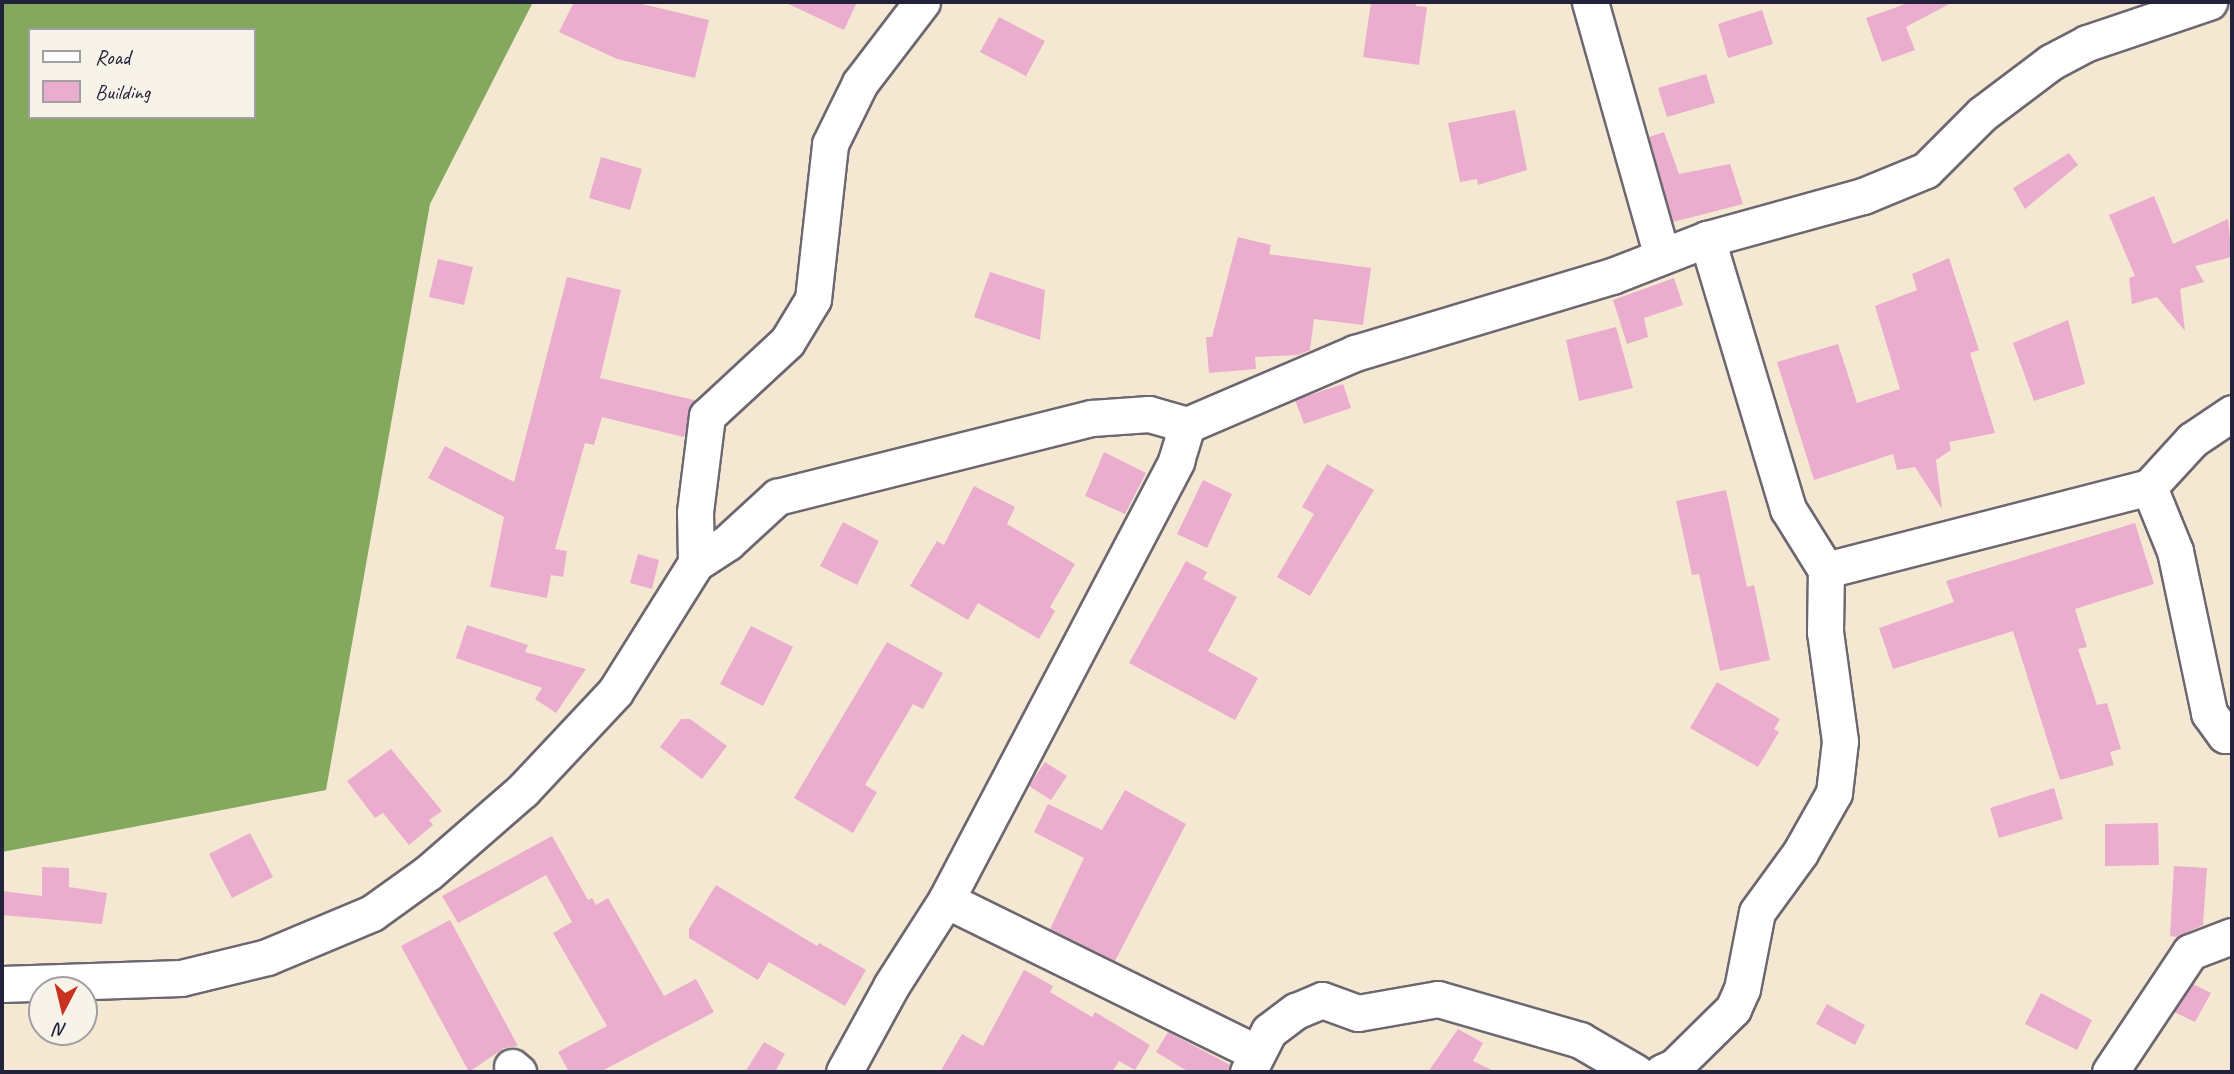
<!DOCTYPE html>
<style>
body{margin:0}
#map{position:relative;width:2234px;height:1074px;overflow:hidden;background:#f5e8d3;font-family:Caveat,sans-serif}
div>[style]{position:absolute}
.forest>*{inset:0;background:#84a85d}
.building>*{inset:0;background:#ebadcd}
.roads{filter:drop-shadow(2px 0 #6c6770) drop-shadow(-2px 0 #6c6770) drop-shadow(0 2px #6c6770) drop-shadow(0 -2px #6c6770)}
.street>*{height:35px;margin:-17.5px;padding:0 17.5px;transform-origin:17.5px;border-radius:17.5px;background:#fff}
span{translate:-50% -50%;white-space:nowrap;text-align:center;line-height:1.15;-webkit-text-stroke:5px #f7f3e8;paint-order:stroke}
.frame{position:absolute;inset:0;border:4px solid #22223b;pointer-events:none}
.legend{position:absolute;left:28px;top:28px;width:228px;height:91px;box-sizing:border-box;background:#f7f3e8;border:2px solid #a29fa3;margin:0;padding:9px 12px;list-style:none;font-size:21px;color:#22223b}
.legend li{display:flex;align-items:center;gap:14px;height:35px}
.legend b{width:35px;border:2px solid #a29fa3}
.north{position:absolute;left:28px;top:976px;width:70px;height:70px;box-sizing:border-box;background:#f7f3e8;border:2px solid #a29fa3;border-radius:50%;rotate:187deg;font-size:19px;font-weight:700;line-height:28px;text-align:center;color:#22223b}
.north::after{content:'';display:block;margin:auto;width:24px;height:32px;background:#c8321e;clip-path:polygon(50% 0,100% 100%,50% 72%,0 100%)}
</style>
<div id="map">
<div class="forest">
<div style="clip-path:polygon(evenodd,2px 2px,533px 2px,430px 204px,326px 790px,2px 852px,2px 2px,30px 30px,254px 30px,254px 117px,30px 117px,30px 30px)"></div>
</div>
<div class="building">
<div style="clip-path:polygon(574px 2px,634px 2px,709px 20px,695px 78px,617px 59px,559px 32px)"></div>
<div style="clip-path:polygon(784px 2px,857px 2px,844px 30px)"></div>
<div style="clip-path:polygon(1371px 2px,1416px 2px,1416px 6px,1427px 7px,1419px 65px,1363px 57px)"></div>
<div style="clip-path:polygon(1911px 2px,1953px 2px,1906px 27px,1915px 50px,1882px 62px,1866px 18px)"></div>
<div style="clip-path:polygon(1762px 10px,1773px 44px,1728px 58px,1718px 24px)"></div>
<div style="clip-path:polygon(999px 17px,1045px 41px,1026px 76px,980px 52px)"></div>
<div style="clip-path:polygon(1706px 74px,1715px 103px,1667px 117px,1658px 88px)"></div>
<div style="clip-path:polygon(1515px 110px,1527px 170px,1478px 185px,1477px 179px,1460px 182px,1448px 123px)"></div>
<div style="clip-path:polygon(1664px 132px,1679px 174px,1730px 164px,1743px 204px,1673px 222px,1649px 137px)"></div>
<div style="clip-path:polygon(2069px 153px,2078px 165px,2025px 209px,2013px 188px)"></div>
<div style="clip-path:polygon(601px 157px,642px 169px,630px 210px,589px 198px)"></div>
<div style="clip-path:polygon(2154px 196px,2173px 244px,2228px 219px,2232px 257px,2195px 266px,2204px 282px,2180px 289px,2185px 331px,2157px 297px,2132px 304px,2129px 278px,2135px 276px,2109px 215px)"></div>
<div style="clip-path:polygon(1238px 237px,1271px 245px,1269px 254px,1371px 268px,1363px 325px,1314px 319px,1310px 350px,1298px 355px,1255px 357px,1256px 369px,1209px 373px,1206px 337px,1212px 337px)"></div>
<div style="clip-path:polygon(1949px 258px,1979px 350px,1970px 353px,1995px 433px,1949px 442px,1951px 450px,1936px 460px,1942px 509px,1915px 467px,1897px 470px,1893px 454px,1814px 480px,1777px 362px,1838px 344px,1857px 403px,1900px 389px,1875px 306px,1917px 290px,1912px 274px)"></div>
<div style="clip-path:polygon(438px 259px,473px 267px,464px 305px,429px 297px)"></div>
<div style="clip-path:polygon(990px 272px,1045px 290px,1040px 340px,974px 317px)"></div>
<div style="clip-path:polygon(567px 277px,621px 290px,600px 378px,694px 400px,684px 437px,602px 417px,594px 445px,585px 443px,555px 549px,567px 551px,563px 577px,551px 575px,547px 598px,490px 587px,504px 517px,428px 478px,445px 446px,514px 482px)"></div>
<div style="clip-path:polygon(1674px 278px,1683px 305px,1644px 318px,1648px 337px,1627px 344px,1613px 300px)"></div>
<div style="clip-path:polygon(2068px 320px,2085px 384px,2034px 401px,2013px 343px)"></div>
<div style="clip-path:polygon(1616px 327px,1633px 388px,1579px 401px,1566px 340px)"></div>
<div style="clip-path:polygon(1343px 384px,1351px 408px,1304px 424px,1295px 400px)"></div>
<div style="clip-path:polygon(1104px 452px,1146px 473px,1125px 514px,1085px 496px)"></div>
<div style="clip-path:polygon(1327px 464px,1374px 490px,1310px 596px,1277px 577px,1314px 514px,1302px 507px)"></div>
<div style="clip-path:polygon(1203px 480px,1232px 494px,1207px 548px,1177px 534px)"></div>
<div style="clip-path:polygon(974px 486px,1015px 507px,1007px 524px,1075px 564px,1050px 607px,1055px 611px,1039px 639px,978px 603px,968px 620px,910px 586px,937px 541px,944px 545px)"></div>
<div style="clip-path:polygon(1726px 490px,1747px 587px,1754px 585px,1770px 660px,1720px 671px,1699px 574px,1692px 575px,1676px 501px)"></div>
<div style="clip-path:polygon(843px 522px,879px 541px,857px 585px,820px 566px)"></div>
<div style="clip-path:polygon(2135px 523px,2154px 584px,2075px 609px,2087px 647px,2078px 649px,2097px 705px,2107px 703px,2121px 749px,2110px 752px,2114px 765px,2060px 780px,2013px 631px,1893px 669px,1879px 628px,1954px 602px,1946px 581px)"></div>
<div style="clip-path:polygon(638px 554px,659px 560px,652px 589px,630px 583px)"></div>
<div style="clip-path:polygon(1186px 561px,1207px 572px,1203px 579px,1237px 597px,1208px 651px,1258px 678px,1235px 720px,1129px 663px)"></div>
<div style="clip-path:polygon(467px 625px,528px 645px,525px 652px,586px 669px,556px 713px,535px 699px,542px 688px,456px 658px)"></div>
<div style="clip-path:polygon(751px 626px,793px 647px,763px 706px,720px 684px)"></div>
<div style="clip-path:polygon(887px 642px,943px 673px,923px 709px,913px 704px,865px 785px,877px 792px,853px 833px,794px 798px)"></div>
<div style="clip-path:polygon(1717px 682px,1780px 719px,1774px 729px,1779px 732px,1758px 767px,1690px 728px)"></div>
<div style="clip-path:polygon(681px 719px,690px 719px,727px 746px,702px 779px,660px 747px)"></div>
<div style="clip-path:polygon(391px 749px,442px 811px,429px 820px,433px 825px,409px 845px,383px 813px,375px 818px,347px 781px)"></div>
<div style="clip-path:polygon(1045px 762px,1067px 776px,1051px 800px,1029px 786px)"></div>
<div style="clip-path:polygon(2054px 788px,2063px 819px,1999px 838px,1990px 808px)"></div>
<div style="clip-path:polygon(1125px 790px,1186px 824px,1115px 961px,1050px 929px,1084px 858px,1034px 832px,1048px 804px,1102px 830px)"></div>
<div style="clip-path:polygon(2158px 823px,2159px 865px,2105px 866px,2105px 824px)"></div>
<div style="clip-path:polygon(250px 833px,273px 877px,232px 898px,209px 854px)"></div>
<div style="clip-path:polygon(552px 836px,588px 900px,592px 898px,596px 905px,608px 898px,664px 996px,696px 979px,714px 1012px,600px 1072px,569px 1072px,558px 1052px,607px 1026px,553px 933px,572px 922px,546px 875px,458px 923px,442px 896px)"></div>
<div style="clip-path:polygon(2174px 866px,2207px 868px,2203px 925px,2178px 937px,2170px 936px)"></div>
<div style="clip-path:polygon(42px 867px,69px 868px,69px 887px,107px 893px,102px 924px,2px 915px,2px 891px,42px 896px)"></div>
<div style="clip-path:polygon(716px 885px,817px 946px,819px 943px,866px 970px,845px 1006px,769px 962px,758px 980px,689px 938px,689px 929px)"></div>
<div style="clip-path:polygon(450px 920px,518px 1046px,504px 1048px,469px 1072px,401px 946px)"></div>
<div style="clip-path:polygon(1024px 970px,1053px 986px,1050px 992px,1092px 1017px,1095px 1012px,1150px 1045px,1135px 1070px,1119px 1061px,1112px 1072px,940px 1072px,962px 1034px,983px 1046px)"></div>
<div style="clip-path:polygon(2193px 984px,2211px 993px,2195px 1022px,2174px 1012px)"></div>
<div style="clip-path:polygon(2041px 993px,2092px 1020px,2077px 1050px,2025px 1024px)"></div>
<div style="clip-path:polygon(1827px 1004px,1865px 1025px,1855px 1045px,1816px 1024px)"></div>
<div style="clip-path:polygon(1458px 1029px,1483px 1043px,1473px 1061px,1496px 1072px,1428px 1072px)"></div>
<div style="clip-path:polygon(1168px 1032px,1230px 1065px,1228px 1072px,1189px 1072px,1156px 1052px)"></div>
<div style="clip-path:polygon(764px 1042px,785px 1054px,775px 1072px,745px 1072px)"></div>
</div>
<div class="roads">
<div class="street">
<div style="left:1590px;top:2px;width:264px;rotate:74.2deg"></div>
<div style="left:2149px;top:487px;width:64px;rotate:-47.5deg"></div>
<div style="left:2192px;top:440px;width:48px;rotate:-34deg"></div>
<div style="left:696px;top:563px;width:51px;rotate:-91.1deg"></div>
<div style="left:695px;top:512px;width:97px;rotate:-82.9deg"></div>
<div style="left:707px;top:416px;width:109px;rotate:-42.8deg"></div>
<div style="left:787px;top:342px;width:50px;rotate:-58.8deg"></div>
<div style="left:813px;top:299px;width:156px;rotate:-83.7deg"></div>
<div style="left:830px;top:144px;width:68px;rotate:-63.8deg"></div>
<div style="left:860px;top:83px;width:102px;rotate:-52.6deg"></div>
<div style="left:1826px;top:570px;width:333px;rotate:-14.4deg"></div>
<div style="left:2149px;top:487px;width:69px;rotate:67.9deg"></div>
<div style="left:2175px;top:551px;width:166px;rotate:78.1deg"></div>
<div style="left:2209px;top:713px;width:27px;rotate:54deg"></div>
<div style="left:2225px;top:735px;width:7px"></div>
<div style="left:946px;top:900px;width:344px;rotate:26.2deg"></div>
<div style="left:2px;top:984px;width:179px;rotate:-1.9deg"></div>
<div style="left:181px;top:978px;width:89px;rotate:-13.7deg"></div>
<div style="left:267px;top:957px;width:114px;rotate:-22.7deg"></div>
<div style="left:372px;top:913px;width:70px;rotate:-35.7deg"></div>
<div style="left:429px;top:872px;width:125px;rotate:-41.1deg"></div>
<div style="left:523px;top:790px;width:134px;rotate:-46.8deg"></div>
<div style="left:615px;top:692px;width:152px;rotate:-57.9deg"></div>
<div style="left:696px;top:563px;width:38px;rotate:-33deg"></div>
<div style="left:728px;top:542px;width:67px;rotate:-42.6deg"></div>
<div style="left:777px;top:497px;width:325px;rotate:-14.1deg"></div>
<div style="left:1092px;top:418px;width:57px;rotate:-4deg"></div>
<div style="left:1149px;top:414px;width:40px;rotate:16deg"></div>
<div style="left:1187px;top:425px;width:183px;rotate:-23.2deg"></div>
<div style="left:1355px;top:353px;width:268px;rotate:-16.7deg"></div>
<div style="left:1612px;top:276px;width:102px;rotate:-21.3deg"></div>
<div style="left:1707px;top:239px;width:162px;rotate:-15.4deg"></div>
<div style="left:1863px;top:196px;width:68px;rotate:-22.4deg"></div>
<div style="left:1926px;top:170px;width:79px;rotate:-45deg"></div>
<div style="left:1982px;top:114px;width:86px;rotate:-37deg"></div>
<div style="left:2051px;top:62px;width:41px;rotate:-27.8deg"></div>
<div style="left:2087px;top:43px;width:129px;rotate:-18.6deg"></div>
<div style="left:512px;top:1067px;width:8px;rotate:40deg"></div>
<div style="left:844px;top:1072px;width:98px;rotate:-61.3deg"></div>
<div style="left:891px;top:986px;width:102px;rotate:-57.4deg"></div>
<div style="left:946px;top:900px;width:496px;rotate:-62.3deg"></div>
<div style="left:1176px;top:461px;width:38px;rotate:-73deg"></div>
<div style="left:1248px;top:1072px;width:46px;rotate:-62.9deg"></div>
<div style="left:1269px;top:1031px;width:34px;rotate:-37deg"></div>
<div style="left:1296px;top:1011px;width:28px;rotate:-23deg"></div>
<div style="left:1322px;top:1000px;width:38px;rotate:20deg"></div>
<div style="left:1358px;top:1013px;width:81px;rotate:-9.9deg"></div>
<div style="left:1438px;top:999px;width:148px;rotate:16.1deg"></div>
<div style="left:1580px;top:1040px;width:64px;rotate:30.2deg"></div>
<div style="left:1662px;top:1072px;width:13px;rotate:-23deg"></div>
<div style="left:1674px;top:1067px;width:83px;rotate:-44.5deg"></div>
<div style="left:1733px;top:1009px;width:22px;rotate:-66deg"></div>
<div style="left:1742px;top:989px;width:78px;rotate:-79deg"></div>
<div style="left:1757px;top:912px;width:73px;rotate:-53.9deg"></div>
<div style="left:1800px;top:853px;width:69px;rotate:-60.5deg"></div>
<div style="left:1834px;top:793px;width:52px;rotate:-83.4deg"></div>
<div style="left:1840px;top:741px;width:110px;rotate:-97.8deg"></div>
<div style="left:1825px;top:632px;width:62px;rotate:-89.1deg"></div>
<div style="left:1826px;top:570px;width:72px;rotate:-121.9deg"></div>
<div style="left:1788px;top:509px;width:282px;rotate:-106.7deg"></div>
<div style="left:2110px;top:1072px;width:144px;rotate:-56.3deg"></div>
<div style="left:2190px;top:952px;width:45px;rotate:-20.9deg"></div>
</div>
</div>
<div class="frame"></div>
<ul class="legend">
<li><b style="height:9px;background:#fff"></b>Road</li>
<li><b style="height:19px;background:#ebadcd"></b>Building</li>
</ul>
<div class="north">N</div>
</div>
